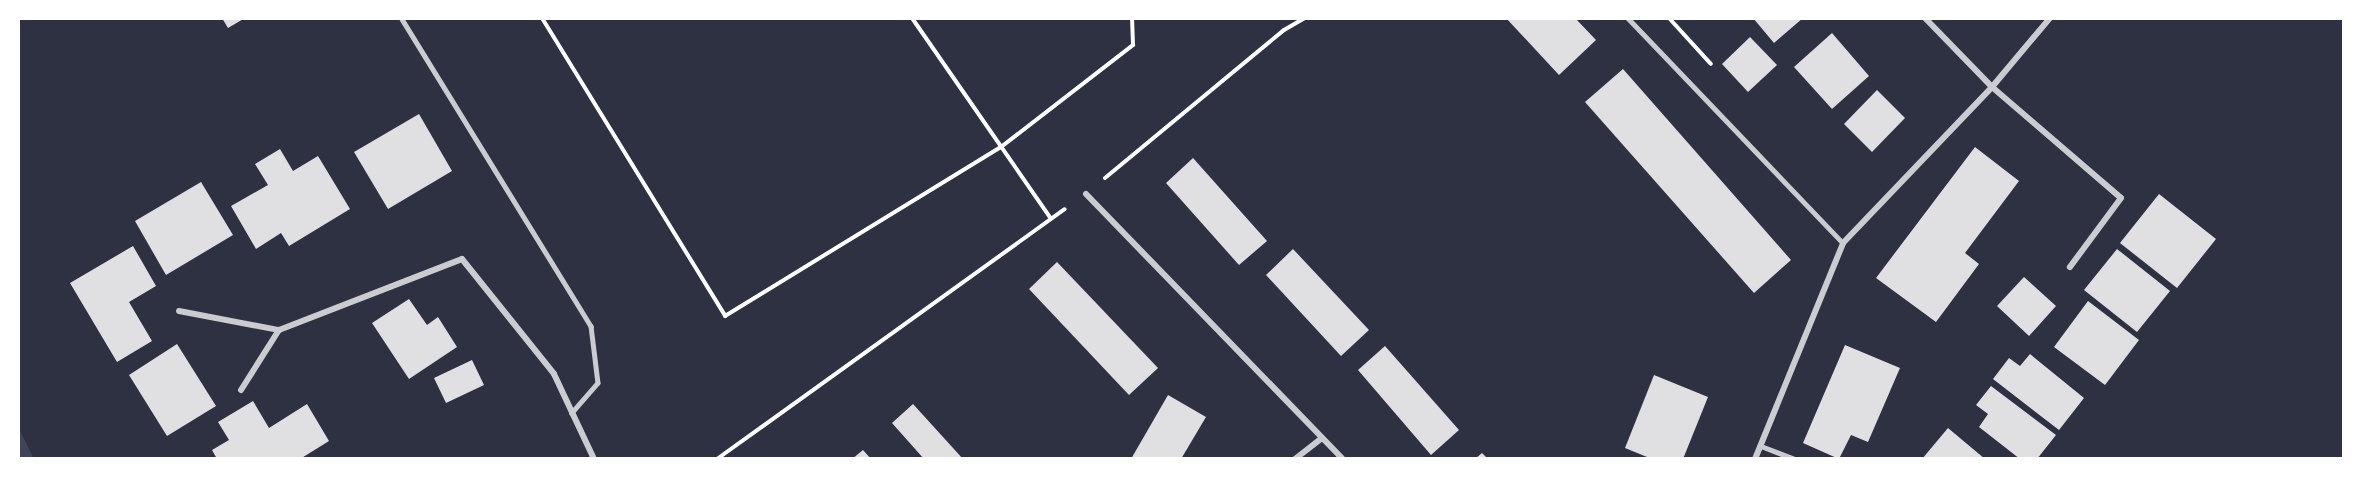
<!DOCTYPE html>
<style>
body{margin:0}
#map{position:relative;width:2362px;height:477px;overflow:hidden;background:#2d3142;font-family:"Nunito Sans",sans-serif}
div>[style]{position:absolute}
.green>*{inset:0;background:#3c4559}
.building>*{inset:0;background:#e0e0e3}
.path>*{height:4px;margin:-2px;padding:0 2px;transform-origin:2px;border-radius:2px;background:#fff}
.service>*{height:4.5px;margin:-2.25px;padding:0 2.25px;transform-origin:2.25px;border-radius:2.25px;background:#caccd0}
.minor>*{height:6px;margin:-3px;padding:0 3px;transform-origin:3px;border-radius:3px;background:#caccd0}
span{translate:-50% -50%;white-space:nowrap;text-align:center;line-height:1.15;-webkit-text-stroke:5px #fff;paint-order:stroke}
.frame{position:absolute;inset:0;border:20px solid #fff;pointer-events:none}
</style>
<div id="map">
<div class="green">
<div style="clip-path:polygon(18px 427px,34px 459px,18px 459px)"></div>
</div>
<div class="building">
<div style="clip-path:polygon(222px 18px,245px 18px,228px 28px)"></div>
<div style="clip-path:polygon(1506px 18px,1575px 18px,1596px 40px,1559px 75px)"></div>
<div style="clip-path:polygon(1753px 18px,1803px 18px,1774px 43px)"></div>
<div style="clip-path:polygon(1832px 33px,1869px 76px,1832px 109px,1794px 67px)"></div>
<div style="clip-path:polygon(1750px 37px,1777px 65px,1748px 92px,1722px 64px)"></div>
<div style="clip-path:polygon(1623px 69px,1791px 260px,1754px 293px,1585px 102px)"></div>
<div style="clip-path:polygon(1877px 90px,1905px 118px,1872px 152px,1844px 124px)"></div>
<div style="clip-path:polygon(419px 114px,452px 171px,388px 209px,354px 152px)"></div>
<div style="clip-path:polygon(1975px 147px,2019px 181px,1965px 253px,1979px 264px,1936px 322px,1876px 278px)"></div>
<div style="clip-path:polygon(280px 149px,293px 171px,318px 156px,350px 209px,289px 246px,281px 233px,256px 249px,231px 206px,268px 185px,255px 164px)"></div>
<div style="clip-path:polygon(1193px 158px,1267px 241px,1239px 265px,1166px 183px)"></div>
<div style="clip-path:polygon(201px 182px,233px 235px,166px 275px,135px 221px)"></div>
<div style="clip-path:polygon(2159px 194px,2216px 239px,2177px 288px,2120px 243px)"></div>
<div style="clip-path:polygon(133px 246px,156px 286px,129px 302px,152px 341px,117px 362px,70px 283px)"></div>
<div style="clip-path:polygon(1293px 249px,1369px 330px,1341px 356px,1266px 275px)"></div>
<div style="clip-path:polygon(2117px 249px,2170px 291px,2137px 332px,2084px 290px)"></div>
<div style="clip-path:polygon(1057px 262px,1158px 368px,1129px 395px,1029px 289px)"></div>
<div style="clip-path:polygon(2024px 277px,2056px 306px,2029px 336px,1997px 306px)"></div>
<div style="clip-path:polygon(409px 299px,427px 325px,438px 317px,457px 347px,409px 379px,372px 323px)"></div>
<div style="clip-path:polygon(2088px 301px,2139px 340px,2105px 385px,2054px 347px)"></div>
<div style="clip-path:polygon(177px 344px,216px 406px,167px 436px,129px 375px)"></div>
<div style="clip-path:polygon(1845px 345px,1900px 368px,1868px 442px,1851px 435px,1839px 459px,1803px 443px)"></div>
<div style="clip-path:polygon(1385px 346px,1459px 430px,1431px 455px,1358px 370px)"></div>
<div style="clip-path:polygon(2030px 354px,2084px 398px,2059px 430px,1993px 379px,2009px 358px,2020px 366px)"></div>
<div style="clip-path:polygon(472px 360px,484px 385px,446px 403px,434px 378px)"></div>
<div style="clip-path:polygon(1654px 375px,1708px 397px,1683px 459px,1652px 459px,1625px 448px)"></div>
<div style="clip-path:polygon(1991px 386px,2056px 435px,2037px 459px,2020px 459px,1979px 427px,1988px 414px,1976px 405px)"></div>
<div style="clip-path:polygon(1168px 395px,1206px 417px,1181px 459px,1131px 459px)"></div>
<div style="clip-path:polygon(253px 401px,269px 428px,307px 404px,329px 441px,300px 459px,217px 459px,212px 450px,229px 440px,218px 422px)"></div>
<div style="clip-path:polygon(913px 404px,963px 459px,924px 459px,892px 423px)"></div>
<div style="clip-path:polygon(1948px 428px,1985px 459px,1922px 459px)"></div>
<div style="clip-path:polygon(863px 450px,871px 459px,852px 459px)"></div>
<div style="clip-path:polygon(1482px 453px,1488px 459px,1475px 459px)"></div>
</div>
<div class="path">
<div style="left:542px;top:18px;width:350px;rotate:58.4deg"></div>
<div style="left:725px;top:316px;width:324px;rotate:-31.5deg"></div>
<div style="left:1001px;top:147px;width:167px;rotate:-37.7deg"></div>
<div style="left:1133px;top:45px;width:27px;rotate:-92deg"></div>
<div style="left:912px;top:18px;width:244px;rotate:55.3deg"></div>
<div style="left:1669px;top:18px;width:62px;rotate:47.6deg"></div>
<div style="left:1105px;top:178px;width:232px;rotate:-39.6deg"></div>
<div style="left:1284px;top:30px;width:24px;rotate:-30deg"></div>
<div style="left:717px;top:459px;width:428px;rotate:-35.7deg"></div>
</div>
<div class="service">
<div style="left:1628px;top:18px;width:311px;rotate:46.3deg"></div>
<div style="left:402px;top:19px;width:361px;rotate:58.4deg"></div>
<div style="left:591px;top:326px;width:57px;rotate:83deg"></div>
<div style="left:598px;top:383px;width:40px;rotate:131deg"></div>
<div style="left:1761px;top:446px;width:36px;rotate:21deg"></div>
</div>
<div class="minor">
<div style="left:1925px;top:18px;width:96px;rotate:45.8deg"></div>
<div style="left:1992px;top:87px;width:170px;rotate:40.7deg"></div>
<div style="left:2121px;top:198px;width:86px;rotate:126.5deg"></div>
<div style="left:1086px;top:194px;width:369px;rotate:45.9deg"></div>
<div style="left:179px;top:311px;width:102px;rotate:10.8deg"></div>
<div style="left:279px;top:330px;width:196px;rotate:-21.2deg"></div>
<div style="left:462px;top:259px;width:147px;rotate:51.3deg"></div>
<div style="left:554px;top:374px;width:94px;rotate:64.8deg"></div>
<div style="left:241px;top:390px;width:71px;rotate:-57.7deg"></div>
<div style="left:1295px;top:459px;width:34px;rotate:-38deg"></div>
<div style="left:1755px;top:459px;width:233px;rotate:-67.8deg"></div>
<div style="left:1843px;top:243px;width:216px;rotate:-46.3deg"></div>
<div style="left:1992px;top:87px;width:90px;rotate:-50deg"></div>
</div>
<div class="frame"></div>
</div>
